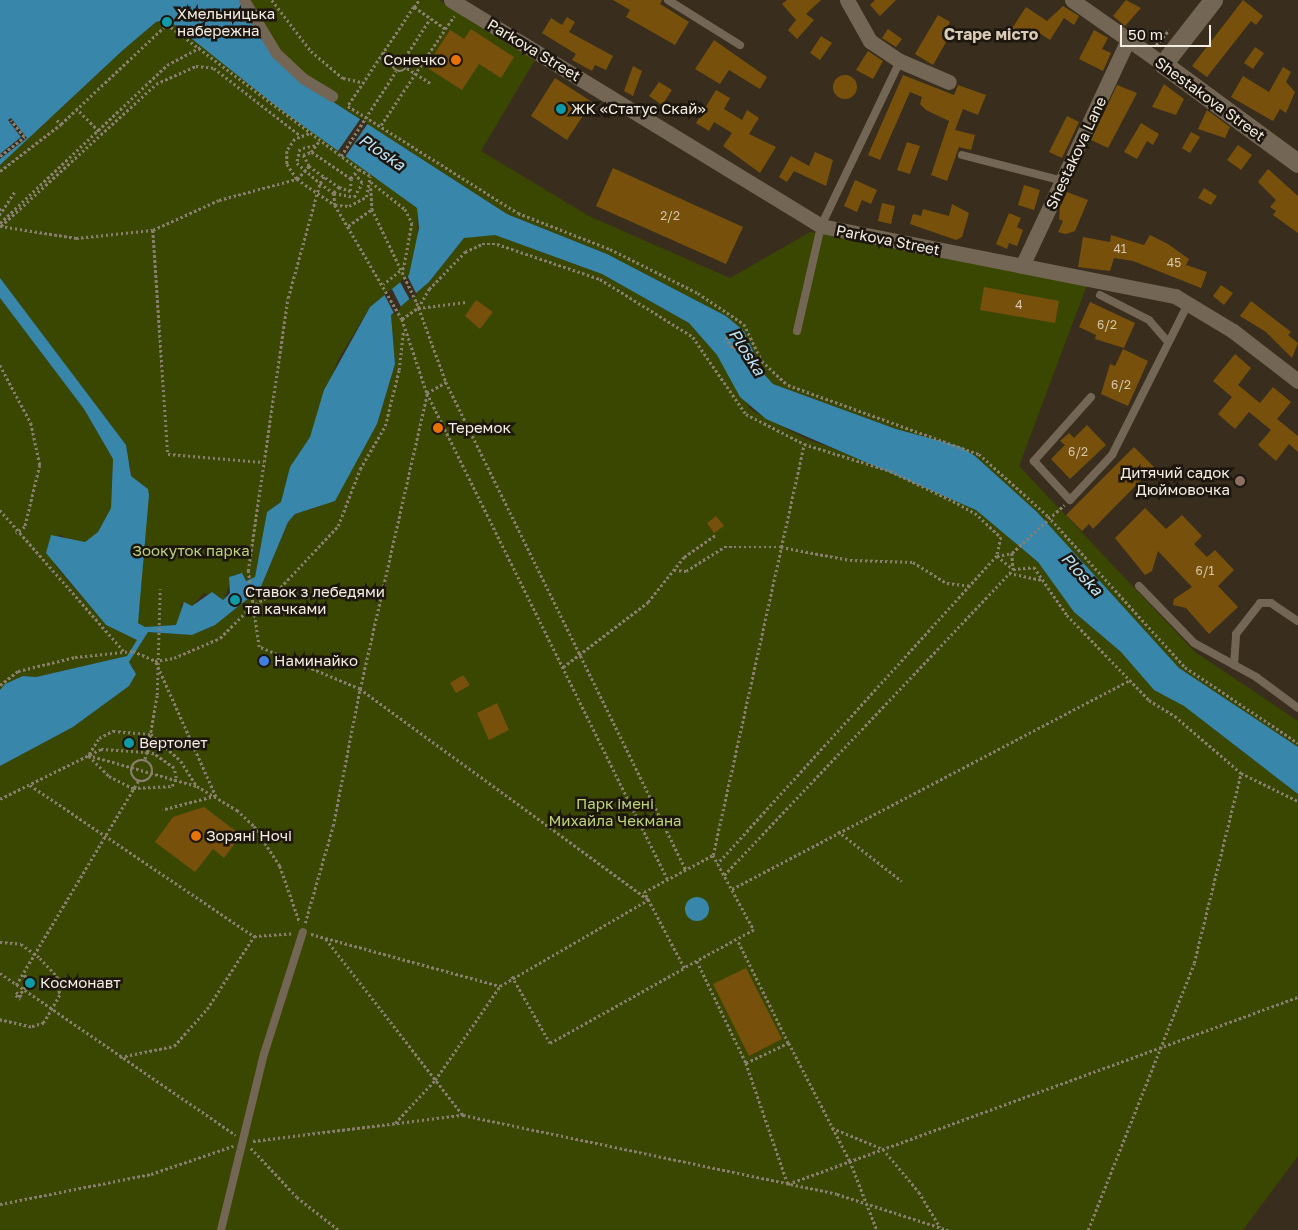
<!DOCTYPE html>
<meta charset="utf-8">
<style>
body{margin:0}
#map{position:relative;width:1298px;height:1230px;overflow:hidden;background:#392d1d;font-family:"Golos Text",sans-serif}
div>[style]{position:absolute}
.green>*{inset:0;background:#3a4701}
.water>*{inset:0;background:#3886aa}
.round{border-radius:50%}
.pier>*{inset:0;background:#392d1d}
.building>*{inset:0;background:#77510b}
.path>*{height:2.5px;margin-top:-1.25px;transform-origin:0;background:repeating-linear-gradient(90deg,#897f71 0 2.5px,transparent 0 5px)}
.path>.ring{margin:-1.25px;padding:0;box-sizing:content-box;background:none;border:2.5px solid #897f71;border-radius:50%}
.service>*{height:8px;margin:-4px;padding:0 4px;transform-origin:4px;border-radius:4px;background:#736654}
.pedestrian>*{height:11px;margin:-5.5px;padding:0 5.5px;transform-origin:5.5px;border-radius:5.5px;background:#736654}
.minor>*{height:15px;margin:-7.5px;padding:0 7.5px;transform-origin:7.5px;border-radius:7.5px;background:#736654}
.tertiary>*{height:19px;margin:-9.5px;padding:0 9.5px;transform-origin:9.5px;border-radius:9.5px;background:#736654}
.dots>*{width:14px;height:14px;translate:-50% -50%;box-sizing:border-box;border:2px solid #1c160f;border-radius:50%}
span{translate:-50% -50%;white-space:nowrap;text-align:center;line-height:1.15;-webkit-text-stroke:5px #1c160f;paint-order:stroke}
.number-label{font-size:12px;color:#d6c7ad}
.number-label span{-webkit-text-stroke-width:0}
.poi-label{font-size:15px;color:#f5eee3}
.left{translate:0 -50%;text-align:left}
.right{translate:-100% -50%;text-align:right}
.street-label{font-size:15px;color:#f5eee3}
.park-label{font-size:15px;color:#bdd576}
.neighbourhood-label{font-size:16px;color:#dacbb7;font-weight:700}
.water-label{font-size:16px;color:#bfe6fb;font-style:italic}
.scale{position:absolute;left:1120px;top:25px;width:91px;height:22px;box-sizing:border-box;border:2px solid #f5eee3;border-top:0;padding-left:6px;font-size:15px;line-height:18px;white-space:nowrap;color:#f5eee3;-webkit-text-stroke:4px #1c160f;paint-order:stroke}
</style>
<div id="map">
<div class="green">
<div style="clip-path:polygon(239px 0,439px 0,535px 60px,481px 151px,589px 216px,730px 278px,810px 232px,1087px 285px,1019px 466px,1195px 652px,1298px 721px,1298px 747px,1179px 668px,1037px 512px,975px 456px,959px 446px,896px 429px,773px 384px,763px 373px,744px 331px,726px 316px,607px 254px,507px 214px,307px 85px)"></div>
<div style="clip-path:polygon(167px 19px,417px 208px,418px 243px,409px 275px,370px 307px,338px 360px,310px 437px,290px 467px,281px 502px,267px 512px,255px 577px,245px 581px,234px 574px,223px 601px,204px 593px,192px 606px,181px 604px,182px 618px,176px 625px,145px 628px,138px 623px,137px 609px,148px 489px,131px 476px,130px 464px,0 278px,0 165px,123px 50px,156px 22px)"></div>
<div style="clip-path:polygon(474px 235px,495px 235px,602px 274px,689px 323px,717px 355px,751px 410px,806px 439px,890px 469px,976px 510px,1038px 562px,1074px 612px,1121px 652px,1154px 690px,1184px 706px,1298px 794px,1298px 1156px,1243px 1230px,0 1230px,0 766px,73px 727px,129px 686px,134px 669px,129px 662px,148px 632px,192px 635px,215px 625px,260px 589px,288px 522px,295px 514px,323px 505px,341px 487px,377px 424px,395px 364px,391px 315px,429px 282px,464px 238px)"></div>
<div style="clip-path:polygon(0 298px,84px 409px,113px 459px,111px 508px,98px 532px,85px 542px,70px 541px,59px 534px,54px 564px,106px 625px,137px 640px,127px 656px,36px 677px,23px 676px,0 690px)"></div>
</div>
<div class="water">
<div style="clip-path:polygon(0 0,239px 0,307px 85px,507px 214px,607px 254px,726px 316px,744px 331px,763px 373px,773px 384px,896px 429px,959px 446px,975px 456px,1037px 512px,1179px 668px,1298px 747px,1298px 794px,1184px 706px,1154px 690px,1121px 652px,1074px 612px,1038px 562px,976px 510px,766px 419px,740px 397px,717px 355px,689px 323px,602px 274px,495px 235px,464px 238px,429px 282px,391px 315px,395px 364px,377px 424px,335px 501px,295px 514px,288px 522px,260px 589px,215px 625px,192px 635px,148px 632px,129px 662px,136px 674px,129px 686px,73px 727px,0 766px,0 690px,5px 684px,23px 676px,36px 677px,127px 656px,137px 640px,106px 625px,46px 553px,51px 535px,85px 542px,98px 532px,111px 508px,113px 459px,84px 409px,0 298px,0 278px,126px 445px,131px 476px,148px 489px,149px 495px,138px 623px,145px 627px,176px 625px,184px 602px,192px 606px,212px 592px,223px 600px,230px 593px,229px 577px,242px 573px,246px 581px,255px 577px,267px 512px,281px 502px,290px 467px,310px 437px,324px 390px,370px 307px,409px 275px,419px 228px,417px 208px,280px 109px,167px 19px,156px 22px,123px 50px,0 165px)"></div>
<div class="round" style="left:685px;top:897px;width:24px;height:24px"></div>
</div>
<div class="pier">
<div style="clip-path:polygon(11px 118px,27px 138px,0 159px,0 154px,21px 137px,8px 120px)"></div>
<div style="clip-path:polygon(361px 118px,368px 123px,345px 157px,338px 151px)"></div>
<div style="clip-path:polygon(407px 275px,417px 295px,410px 300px,400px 282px)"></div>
<div style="clip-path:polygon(392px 289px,401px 307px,395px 315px,384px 294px)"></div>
</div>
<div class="building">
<div style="clip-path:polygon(613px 0,662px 0,660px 4px,689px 22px,675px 45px,626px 17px,630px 10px)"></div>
<div style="clip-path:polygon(787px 0,821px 0,806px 14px,814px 20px,797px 39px,788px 30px,796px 20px,782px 4px)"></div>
<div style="clip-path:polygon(875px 0,896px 0,880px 16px,870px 5px)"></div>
<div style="clip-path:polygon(1126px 0,1141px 8px,1125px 26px,1113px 16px)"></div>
<div style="clip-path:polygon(1243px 0,1263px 16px,1256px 25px,1251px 21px,1207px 77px,1192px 66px)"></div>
<div style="clip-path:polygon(1063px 6px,1079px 16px,1074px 25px,1064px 18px,1050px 40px,1033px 29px,1026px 39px,1011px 30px,1026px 7px,1047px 21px)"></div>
<div style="clip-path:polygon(938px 15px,950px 22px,947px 27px,953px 30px,933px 65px,915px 54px)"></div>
<div style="clip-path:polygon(567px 17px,575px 22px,569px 32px,613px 56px,606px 70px,595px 65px,592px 71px,572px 60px,576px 54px,542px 33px,551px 18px,562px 25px)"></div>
<div style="clip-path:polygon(471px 29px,514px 57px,501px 78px,479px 64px,462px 90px,426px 67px,450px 30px,464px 39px)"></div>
<div style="clip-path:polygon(888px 29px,902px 39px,896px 47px,882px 38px)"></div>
<div style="clip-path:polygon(1094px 30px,1108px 38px,1102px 49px,1111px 53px,1103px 71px,1079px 59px)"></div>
<div style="clip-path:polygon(821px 36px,832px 43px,820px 60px,810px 53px)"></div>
<div style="clip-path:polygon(714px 40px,767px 77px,760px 89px,729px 70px,720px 84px,695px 69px)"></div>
<div style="clip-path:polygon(1255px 47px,1264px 53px,1253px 69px,1244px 63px)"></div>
<div style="clip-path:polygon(868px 51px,883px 61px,873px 79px,856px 70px)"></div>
<div style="clip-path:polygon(633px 66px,642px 71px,633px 96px,624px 91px)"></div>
<div style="clip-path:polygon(1283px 67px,1291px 72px,1286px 82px,1295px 92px,1286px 113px,1280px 109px,1273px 121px,1231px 97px,1243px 76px,1269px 92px)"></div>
<div style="clip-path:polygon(903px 75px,954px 95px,958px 85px,986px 95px,978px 115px,963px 109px,955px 130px,975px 135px,971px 150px,959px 147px,947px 181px,931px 175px,949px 121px,926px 110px,920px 104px,922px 97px,910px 92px,880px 160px,868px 155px)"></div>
<div class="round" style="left:833px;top:75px;width:24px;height:24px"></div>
<div style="clip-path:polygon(555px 78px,592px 102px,567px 140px,531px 116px)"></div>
<div style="clip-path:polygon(659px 82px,672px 90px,662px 105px,649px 96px)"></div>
<div style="clip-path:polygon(1164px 84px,1184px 99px,1176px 115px,1152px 107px)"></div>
<div style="clip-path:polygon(1117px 85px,1137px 93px,1108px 148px,1091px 140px)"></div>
<div style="clip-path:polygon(716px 90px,730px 98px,724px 109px,742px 120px,747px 110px,759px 118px,749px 134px,776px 147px,760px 173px,723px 146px,732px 133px,714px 122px,709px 131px,696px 123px)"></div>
<div style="clip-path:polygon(1207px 110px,1230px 127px,1225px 138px,1198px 129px)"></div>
<div style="clip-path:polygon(1067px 116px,1079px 122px,1062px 158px,1049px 152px)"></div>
<div style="clip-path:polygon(1141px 123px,1159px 134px,1153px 145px,1147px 141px,1137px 159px,1124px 152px)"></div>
<div style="clip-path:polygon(1191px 132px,1200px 137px,1190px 153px,1182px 148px)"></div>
<div style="clip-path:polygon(907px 142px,920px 146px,910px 174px,897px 170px)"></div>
<div style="clip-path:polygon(1238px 145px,1252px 155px,1241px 170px,1227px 160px)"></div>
<div style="clip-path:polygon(815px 152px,833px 160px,826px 186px,794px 171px,787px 182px,779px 177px,791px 156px,809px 166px)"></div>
<div style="clip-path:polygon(613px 168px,743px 227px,726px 264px,596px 206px)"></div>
<div style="clip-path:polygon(1268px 169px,1298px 196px,1298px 233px,1273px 215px,1276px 211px,1270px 207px,1276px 200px,1258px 182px)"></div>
<div style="clip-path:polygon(855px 180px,877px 190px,871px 204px,862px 200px,857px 212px,844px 206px)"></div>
<div style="clip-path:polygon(1024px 185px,1040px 190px,1034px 210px,1018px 205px)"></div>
<div style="clip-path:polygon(1204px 188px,1217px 196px,1211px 205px,1198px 198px)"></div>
<div style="clip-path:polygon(1067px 192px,1088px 200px,1075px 231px,1066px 234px,1058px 232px,1063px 221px,1059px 219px,1060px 207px)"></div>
<div style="clip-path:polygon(882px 203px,895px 206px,891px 224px,878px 221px)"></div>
<div style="clip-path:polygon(952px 204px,969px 213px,962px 237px,956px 240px,910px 224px,913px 214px,921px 216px,923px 209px,949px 216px)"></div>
<div style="clip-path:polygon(1009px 213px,1021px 218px,1017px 227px,1023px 230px,1017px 246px,1009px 243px,1007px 249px,996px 244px)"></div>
<div style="clip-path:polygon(1111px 235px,1144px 245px,1150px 235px,1168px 244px,1189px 259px,1186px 265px,1207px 272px,1201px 288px,1133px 261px,1114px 258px,1110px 271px,1078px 267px,1083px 237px,1110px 242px)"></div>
<div style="clip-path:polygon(1221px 285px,1233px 293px,1224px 305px,1213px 296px)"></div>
<div style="clip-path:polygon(984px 287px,1059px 301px,1055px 323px,980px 310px)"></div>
<div style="clip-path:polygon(476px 300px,493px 312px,480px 329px,465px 316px)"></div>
<div style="clip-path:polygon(1251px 301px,1291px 332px,1288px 335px,1298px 343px,1292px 358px,1266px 332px,1240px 316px)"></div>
<div style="clip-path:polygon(1090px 302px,1135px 323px,1124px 348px,1095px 339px,1096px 335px,1079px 327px)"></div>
<div style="clip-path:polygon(1123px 349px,1148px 361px,1128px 406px,1101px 394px,1110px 364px,1115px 366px)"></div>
<div style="clip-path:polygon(1235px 354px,1251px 368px,1238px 385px,1260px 403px,1273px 387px,1291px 402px,1277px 419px,1298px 436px,1298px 452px,1289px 444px,1276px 461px,1258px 445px,1271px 430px,1249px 412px,1235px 429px,1218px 414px,1232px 397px,1213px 381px)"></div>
<div style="clip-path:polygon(1087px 425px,1106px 445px,1070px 479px,1051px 459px,1065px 445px,1060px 441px,1069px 433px,1074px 438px)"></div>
<div style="clip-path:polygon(1134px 447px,1154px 467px,1093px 529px,1089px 524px,1082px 531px,1066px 515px)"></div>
<div style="clip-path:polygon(1145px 508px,1166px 529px,1182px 515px,1202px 536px,1194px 544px,1207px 557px,1215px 550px,1234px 570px,1218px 586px,1238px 607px,1209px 634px,1186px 608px,1173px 605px,1174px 599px,1192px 587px,1158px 551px,1152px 571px,1145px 575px,1115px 538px)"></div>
<div style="clip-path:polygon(716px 516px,724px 526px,714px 533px,707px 523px)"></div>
<div style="clip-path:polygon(463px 675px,470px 685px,456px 693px,450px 683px)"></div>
<div style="clip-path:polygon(497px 703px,509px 730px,489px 740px,477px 713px)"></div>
<div style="clip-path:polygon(204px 807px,241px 835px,224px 858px,213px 849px,195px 872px,155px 842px,173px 817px)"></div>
<div style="clip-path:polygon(746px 968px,782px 1039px,749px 1056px,713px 984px)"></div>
</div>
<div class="path">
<div style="left:272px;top:0;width:64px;rotate:52.6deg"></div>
<div style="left:311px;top:51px;width:42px;rotate:40.2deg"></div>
<div style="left:343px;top:78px;width:19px;rotate:12deg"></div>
<div style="left:414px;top:7px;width:9px;rotate:-54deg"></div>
<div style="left:445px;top:29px;width:16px;rotate:-55deg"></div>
<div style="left:1156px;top:45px;width:20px;rotate:-49deg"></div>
<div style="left:383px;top:52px;width:13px;rotate:39deg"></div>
<div class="ring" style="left:392px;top:56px;width:13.5px;height:13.5px"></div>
<div style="left:405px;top:57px;width:45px;rotate:-56.7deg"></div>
<div style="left:407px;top:68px;width:30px;rotate:33deg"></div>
<div style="left:76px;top:108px;width:33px;rotate:45deg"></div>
<div style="left:57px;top:120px;width:6px;rotate:45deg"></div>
<div style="left:381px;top:125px;width:115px;rotate:-56.3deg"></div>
<div style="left:445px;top:29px;width:38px;rotate:-145deg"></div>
<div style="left:414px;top:7px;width:119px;rotate:123.7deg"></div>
<div style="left:348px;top:106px;width:201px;rotate:32.2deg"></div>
<div style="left:518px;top:213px;width:99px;rotate:21.4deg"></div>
<div style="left:610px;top:249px;width:98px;rotate:26.6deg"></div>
<div style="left:698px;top:293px;width:55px;rotate:34deg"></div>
<div style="left:744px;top:324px;width:41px;rotate:64.1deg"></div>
<div style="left:762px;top:361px;width:35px;rotate:43deg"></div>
<div style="left:788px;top:385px;width:203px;rotate:19.9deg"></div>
<div style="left:979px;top:454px;width:93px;rotate:41.9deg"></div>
<div style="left:1048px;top:516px;width:204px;rotate:47.8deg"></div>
<div style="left:1185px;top:667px;width:136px;rotate:33.9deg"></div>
<div style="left:309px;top:134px;width:15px;rotate:160deg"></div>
<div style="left:295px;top:139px;width:14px;rotate:124deg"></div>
<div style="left:287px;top:151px;width:13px;rotate:90deg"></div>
<div style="left:287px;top:164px;width:18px;rotate:56deg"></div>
<div style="left:297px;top:179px;width:46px;rotate:34.4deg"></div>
<div style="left:335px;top:205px;width:14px;rotate:4deg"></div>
<div style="left:349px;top:206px;width:19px;rotate:-28deg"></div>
<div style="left:366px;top:197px;width:21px;rotate:-79deg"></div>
<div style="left:315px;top:146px;width:15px;rotate:169deg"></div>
<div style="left:300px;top:149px;width:14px;rotate:102deg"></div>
<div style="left:297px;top:163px;width:30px;rotate:41deg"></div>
<div style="left:320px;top:183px;width:8px;rotate:-60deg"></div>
<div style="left:0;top:156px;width:31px;rotate:-38deg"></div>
<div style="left:24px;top:137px;width:21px;rotate:-129deg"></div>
<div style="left:341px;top:156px;width:101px;rotate:-57.1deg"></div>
<div style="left:309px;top:166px;width:13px;rotate:-119deg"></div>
<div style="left:303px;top:155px;width:9px;rotate:-21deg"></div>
<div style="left:359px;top:169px;width:13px;rotate:32deg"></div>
<div style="left:0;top:171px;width:77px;rotate:-37.6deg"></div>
<div style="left:61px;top:124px;width:146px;rotate:-43.3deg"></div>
<div style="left:167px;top:24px;width:241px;rotate:37.1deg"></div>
<div style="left:359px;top:169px;width:13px;rotate:129deg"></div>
<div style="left:351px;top:179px;width:48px;rotate:-146deg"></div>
<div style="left:311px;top:152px;width:14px;rotate:-54deg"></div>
<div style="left:371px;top:182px;width:43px;rotate:38.5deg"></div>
<div style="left:405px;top:209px;width:16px;rotate:63deg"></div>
<div style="left:412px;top:223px;width:46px;rotate:100.1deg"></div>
<div style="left:404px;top:268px;width:26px;rotate:141deg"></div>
<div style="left:339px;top:187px;width:12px;rotate:20deg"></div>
<div style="left:350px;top:191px;width:12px;rotate:-85deg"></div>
<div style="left:371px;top:188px;width:21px;rotate:87deg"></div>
<div style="left:0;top:208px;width:9px;rotate:90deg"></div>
<div style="left:2px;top:211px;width:24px;rotate:-57deg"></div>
<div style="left:0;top:223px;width:230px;rotate:-43.4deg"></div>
<div style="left:167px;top:65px;width:38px;rotate:-28deg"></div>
<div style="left:0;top:226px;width:77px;rotate:9deg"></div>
<div style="left:76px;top:238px;width:77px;rotate:-5.9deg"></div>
<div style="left:153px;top:230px;width:72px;rotate:-24.4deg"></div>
<div style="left:219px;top:200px;width:81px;rotate:-15.1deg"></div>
<div style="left:297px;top:179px;width:18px;rotate:-47deg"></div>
<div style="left:309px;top:166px;width:37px;rotate:35deg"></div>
<div style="left:339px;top:187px;width:8px;rotate:130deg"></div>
<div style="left:334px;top:193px;width:20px;rotate:11deg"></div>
<div style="left:354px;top:197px;width:16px;rotate:-60deg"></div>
<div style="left:362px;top:183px;width:11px;rotate:-128deg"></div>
<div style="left:1px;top:226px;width:210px;rotate:-42.5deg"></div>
<div style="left:156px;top:84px;width:44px;rotate:-24.2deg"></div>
<div style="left:196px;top:66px;width:18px;rotate:6deg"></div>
<div style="left:214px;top:68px;width:110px;rotate:38deg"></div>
<div style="left:348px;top:226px;width:29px;rotate:-35deg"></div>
<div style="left:372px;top:209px;width:104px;rotate:64.4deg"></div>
<div style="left:417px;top:303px;width:84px;rotate:69.8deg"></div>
<div style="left:446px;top:382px;width:544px;rotate:63.81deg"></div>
<div style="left:153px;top:230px;width:225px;rotate:86.2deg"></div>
<div style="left:168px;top:454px;width:96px;rotate:4.8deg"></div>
<div style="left:418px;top:308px;width:48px;rotate:-7.1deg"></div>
<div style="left:402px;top:319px;width:19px;rotate:-35deg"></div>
<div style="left:418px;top:308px;width:22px;rotate:-60deg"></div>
<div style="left:429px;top:289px;width:52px;rotate:-45.8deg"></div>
<div style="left:465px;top:252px;width:19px;rotate:-25deg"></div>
<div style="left:482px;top:244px;width:15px"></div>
<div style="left:497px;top:244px;width:109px;rotate:18.8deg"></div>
<div style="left:600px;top:279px;width:110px;rotate:31.9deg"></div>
<div style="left:693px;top:337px;width:93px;rotate:55.5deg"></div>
<div style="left:746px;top:414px;width:65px;rotate:27.3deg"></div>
<div style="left:804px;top:444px;width:90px;rotate:17.4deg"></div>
<div style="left:890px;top:471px;width:70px;rotate:25.5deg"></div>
<div style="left:953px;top:501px;width:25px;rotate:29deg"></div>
<div style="left:975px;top:513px;width:35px;rotate:43deg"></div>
<div style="left:1001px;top:537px;width:19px;rotate:102deg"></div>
<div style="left:997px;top:556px;width:416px;rotate:132.2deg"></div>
<div style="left:726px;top:337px;width:13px;rotate:58deg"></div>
<div style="left:733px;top:348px;width:17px;rotate:-33deg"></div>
<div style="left:0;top:365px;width:66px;rotate:61.9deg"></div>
<div style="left:31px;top:423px;width:43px;rotate:77.9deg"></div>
<div style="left:40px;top:465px;width:64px;rotate:103.6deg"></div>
<div style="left:25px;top:527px;width:11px;rotate:146deg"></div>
<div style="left:0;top:510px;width:188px;rotate:48.7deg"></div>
<div style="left:1012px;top:553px;width:16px;rotate:86deg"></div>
<div style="left:997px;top:556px;width:15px;rotate:-11deg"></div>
<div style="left:1012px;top:553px;width:71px;rotate:-42.7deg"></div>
<div style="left:997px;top:556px;width:21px;rotate:39deg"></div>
<div style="left:674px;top:570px;width:12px;rotate:5deg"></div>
<div style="left:686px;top:571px;width:45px;rotate:-32.3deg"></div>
<div style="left:724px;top:547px;width:57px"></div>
<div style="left:781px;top:547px;width:70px;rotate:10.7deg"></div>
<div style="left:850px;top:560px;width:63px;rotate:1.8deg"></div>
<div style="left:913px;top:562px;width:40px;rotate:32deg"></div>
<div style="left:947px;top:583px;width:23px;rotate:7deg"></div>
<div style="left:1009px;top:573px;width:34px;rotate:12deg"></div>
<div style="left:156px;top:662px;width:147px;rotate:65.9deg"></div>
<div style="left:216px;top:796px;width:55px;rotate:165.2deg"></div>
<div style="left:563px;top:667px;width:107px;rotate:-37.4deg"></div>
<div style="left:648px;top:602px;width:58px;rotate:-51.3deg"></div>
<div style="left:684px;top:557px;width:38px;rotate:-35deg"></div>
<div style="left:0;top:685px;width:23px;rotate:-38deg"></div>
<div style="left:18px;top:671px;width:59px;rotate:-13.8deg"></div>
<div style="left:75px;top:657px;width:58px;rotate:-5.9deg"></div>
<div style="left:133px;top:651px;width:24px;rotate:24deg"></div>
<div style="left:155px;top:661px;width:19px;rotate:-9deg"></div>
<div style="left:174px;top:658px;width:50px;rotate:-23.5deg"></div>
<div style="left:220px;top:638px;width:44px;rotate:-45deg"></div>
<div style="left:251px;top:607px;width:31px;rotate:-32deg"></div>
<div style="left:277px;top:591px;width:89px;rotate:-46.8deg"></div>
<div style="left:338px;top:526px;width:61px;rotate:-68.9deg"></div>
<div style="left:360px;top:469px;width:50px;rotate:-59.8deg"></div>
<div style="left:385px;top:426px;width:58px;rotate:-76deg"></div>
<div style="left:399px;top:370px;width:39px;rotate:-84deg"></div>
<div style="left:89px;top:754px;width:19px;rotate:-58deg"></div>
<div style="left:99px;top:738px;width:16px;rotate:-27deg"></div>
<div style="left:113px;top:731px;width:38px;rotate:5deg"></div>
<div style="left:151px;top:734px;width:40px;rotate:42deg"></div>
<div style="left:181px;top:761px;width:28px;rotate:58deg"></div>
<div style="left:88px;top:755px;width:113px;rotate:15.9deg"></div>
<div style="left:197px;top:786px;width:47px;rotate:31deg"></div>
<div style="left:237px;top:810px;width:23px;rotate:43deg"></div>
<div style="left:254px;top:826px;width:48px;rotate:57deg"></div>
<div style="left:280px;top:866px;width:60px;rotate:70.7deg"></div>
<div style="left:89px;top:756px;width:28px;rotate:45deg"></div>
<div style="left:109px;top:776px;width:27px;rotate:27deg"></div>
<div style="left:133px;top:788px;width:39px;rotate:-3deg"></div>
<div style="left:172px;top:786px;width:9px;rotate:-63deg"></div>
<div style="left:176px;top:778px;width:10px;rotate:-101deg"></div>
<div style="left:174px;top:768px;width:24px;rotate:-145deg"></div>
<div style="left:154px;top:754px;width:7px;rotate:-164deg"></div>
<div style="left:147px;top:752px;width:8px;rotate:104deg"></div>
<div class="ring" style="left:131px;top:760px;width:19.5px;height:19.5px"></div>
<div style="left:30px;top:785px;width:270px;rotate:34deg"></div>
<div style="left:0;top:799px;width:113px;rotate:-26.3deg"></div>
<div style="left:101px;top:749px;width:46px;rotate:3.7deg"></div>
<div style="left:147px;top:752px;width:58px;rotate:-80deg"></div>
<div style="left:157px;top:695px;width:106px;rotate:-88.4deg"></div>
<div style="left:838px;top:831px;width:81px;rotate:38deg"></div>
<div style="left:713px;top:855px;width:421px;rotate:-77.5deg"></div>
<div style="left:713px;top:855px;width:85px;rotate:61.3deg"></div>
<div style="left:754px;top:930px;width:80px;rotate:151.5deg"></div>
<div style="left:684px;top:968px;width:86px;rotate:-117.8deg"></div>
<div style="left:644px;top:892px;width:78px;rotate:-28.2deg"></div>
<div style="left:724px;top:875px;width:421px;rotate:-46.6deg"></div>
<div style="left:1013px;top:569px;width:21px;rotate:-5deg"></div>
<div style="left:1034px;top:567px;width:58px;rotate:55.5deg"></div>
<div style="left:1067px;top:615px;width:118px;rotate:46deg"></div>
<div style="left:1149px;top:700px;width:31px;rotate:32deg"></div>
<div style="left:1175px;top:716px;width:87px;rotate:40.8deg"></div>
<div style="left:1241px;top:773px;width:64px;rotate:26.2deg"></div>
<div style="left:732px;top:889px;width:448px;rotate:-27.7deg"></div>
<div style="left:305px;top:923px;width:101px;rotate:-73.9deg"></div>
<div style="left:333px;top:826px;width:140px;rotate:-78.9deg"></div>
<div style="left:360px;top:689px;width:109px;rotate:-157.4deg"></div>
<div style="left:259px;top:647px;width:77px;rotate:-98.2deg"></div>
<div style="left:248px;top:571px;width:276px;rotate:-81.7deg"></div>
<div style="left:288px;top:298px;width:119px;rotate:-74.5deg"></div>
<div style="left:320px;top:183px;width:17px;rotate:36deg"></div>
<div style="left:334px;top:193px;width:12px;rotate:85deg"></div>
<div style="left:335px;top:205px;width:132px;rotate:59.6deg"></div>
<div style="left:402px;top:319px;width:78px;rotate:71.3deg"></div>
<div style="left:427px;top:393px;width:543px;rotate:63.67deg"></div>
<div style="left:311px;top:934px;width:196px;rotate:15.4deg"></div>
<div style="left:500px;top:986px;width:171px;rotate:-30.2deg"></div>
<div style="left:648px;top:900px;width:357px;rotate:-143.8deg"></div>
<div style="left:360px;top:689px;width:303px;rotate:-77.2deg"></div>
<div style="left:427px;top:393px;width:22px;rotate:-30deg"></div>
<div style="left:326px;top:939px;width:223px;rotate:52.1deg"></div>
<div style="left:0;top:942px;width:21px;rotate:5deg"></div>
<div style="left:21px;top:944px;width:24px;rotate:36deg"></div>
<div style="left:40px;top:958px;width:25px;rotate:47deg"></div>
<div style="left:57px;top:976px;width:19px;rotate:81deg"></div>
<div style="left:60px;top:995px;width:32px;rotate:120deg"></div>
<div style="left:44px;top:1023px;width:14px;rotate:163deg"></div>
<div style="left:31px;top:1027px;width:32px;rotate:-167deg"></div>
<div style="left:697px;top:961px;width:113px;rotate:64.3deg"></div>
<div style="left:746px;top:1063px;width:47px;rotate:-25.5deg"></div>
<div style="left:788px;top:1043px;width:115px;rotate:-116.3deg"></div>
<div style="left:0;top:973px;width:286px;rotate:34.5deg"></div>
<div style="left:512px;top:976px;width:77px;rotate:60.4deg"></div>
<div style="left:550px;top:1043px;width:154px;rotate:-29.2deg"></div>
<div style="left:16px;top:985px;width:238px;rotate:-59.1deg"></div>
<div style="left:16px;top:992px;width:10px;rotate:37deg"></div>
<div style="left:16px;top:995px;width:6px;rotate:45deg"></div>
<div style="left:18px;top:997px;width:21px;rotate:-55deg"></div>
<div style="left:30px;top:980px;width:9px;rotate:-144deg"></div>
<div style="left:789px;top:1043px;width:133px;rotate:62.7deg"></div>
<div style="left:850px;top:1161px;width:74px;rotate:68.6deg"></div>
<div style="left:120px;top:1057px;width:55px;rotate:-11.5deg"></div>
<div style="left:174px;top:1046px;width:50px;rotate:-48.3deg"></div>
<div style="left:207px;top:1009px;width:87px;rotate:-57.2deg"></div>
<div style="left:254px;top:936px;width:39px;rotate:-4deg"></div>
<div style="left:746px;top:1063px;width:128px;rotate:70.9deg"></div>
<div style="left:788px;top:1184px;width:543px;rotate:-20.14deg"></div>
<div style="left:395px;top:1123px;width:59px;rotate:-47.1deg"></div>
<div style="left:435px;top:1080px;width:114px;rotate:-55.3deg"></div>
<div style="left:832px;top:1128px;width:55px;rotate:22.4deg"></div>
<div style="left:883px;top:1149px;width:56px;rotate:50.1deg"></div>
<div style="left:919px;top:1192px;width:41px;rotate:59deg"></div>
<div style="left:253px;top:1141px;width:212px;rotate:-7.1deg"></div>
<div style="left:463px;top:1115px;width:382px;rotate:11.9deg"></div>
<div style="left:837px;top:1194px;width:117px;rotate:18deg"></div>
<div style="left:251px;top:1148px;width:67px;rotate:46.8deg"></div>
<div style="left:297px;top:1197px;width:53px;rotate:38.2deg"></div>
<div style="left:0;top:1204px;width:154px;rotate:-11.2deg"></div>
<div style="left:151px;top:1174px;width:87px;rotate:-18.9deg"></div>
<div style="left:1088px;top:1230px;width:287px;rotate:-68.3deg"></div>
<div style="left:1194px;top:963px;width:196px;rotate:-76.1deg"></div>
</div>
<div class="service">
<div style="left:668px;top:0;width:85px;rotate:32deg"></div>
<div style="left:962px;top:155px;width:104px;rotate:14.4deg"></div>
<div style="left:1100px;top:295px;width:55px;rotate:27deg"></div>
<div style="left:1149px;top:320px;width:29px;rotate:49deg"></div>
<div style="left:797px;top:331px;width:108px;rotate:-77.1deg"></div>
<div style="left:821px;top:226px;width:183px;rotate:-64.4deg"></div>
<div style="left:1091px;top:397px;width:86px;rotate:131.7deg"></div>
<div style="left:1034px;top:461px;width:53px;rotate:47.3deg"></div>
<div style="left:1070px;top:500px;width:62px;rotate:-47deg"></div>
<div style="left:1112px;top:455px;width:169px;rotate:-63.3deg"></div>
<div style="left:1139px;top:586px;width:79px;rotate:46deg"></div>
<div style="left:1194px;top:643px;width:71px;rotate:28.7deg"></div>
<div style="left:1256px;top:677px;width:52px;rotate:36.4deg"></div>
<div style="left:1234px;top:665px;width:31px;rotate:-86deg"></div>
<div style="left:1236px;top:634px;width:39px;rotate:-52deg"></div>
<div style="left:1260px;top:603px;width:11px"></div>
<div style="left:1271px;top:603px;width:32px;rotate:34deg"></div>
<div style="left:221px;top:1230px;width:181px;rotate:-76.3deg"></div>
<div style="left:264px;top:1054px;width:128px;rotate:-72.3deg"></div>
</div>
<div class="pedestrian">
<div style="left:244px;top:0;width:62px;rotate:58.9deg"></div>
<div style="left:276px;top:53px;width:38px;rotate:43deg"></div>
<div style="left:304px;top:79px;width:33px;rotate:31deg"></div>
</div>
<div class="minor">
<div style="left:451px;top:0;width:434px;rotate:31.4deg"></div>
<div style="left:821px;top:226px;width:361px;rotate:11.2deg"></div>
<div style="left:1175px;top:296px;width:68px;rotate:31.1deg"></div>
<div style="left:1233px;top:331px;width:82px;rotate:37.6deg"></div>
<div style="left:847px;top:0;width:47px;rotate:60.7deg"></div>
<div style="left:870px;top:41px;width:36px;rotate:34deg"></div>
<div style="left:900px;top:61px;width:53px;rotate:23.2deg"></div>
<div style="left:1072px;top:0;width:111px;rotate:35.1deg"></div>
<div style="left:1022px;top:266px;width:250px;rotate:-64.9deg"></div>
</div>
<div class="tertiary">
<div style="left:1213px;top:0;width:81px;rotate:128deg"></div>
<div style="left:1163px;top:64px;width:167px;rotate:36.3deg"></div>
</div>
<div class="dots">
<div style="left:167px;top:22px;background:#0f9aa8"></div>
<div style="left:456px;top:60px;background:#e8710a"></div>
<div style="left:561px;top:109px;background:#0f9aa8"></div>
<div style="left:438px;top:428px;background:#e8710a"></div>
<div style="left:1240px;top:481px;background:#8d6e63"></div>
<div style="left:235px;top:600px;background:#0f9aa8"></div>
<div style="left:264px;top:661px;background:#3f7fe0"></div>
<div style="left:129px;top:743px;background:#0f9aa8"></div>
<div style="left:196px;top:836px;background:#e8710a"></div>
<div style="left:30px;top:983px;background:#0f9aa8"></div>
</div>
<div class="number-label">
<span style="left:670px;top:216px">2/2</span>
<span style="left:1120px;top:249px">41</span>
<span style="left:1174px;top:263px">45</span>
<span style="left:1019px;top:305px">4</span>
<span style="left:1107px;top:325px">6/2</span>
<span style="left:1121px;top:385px">6/2</span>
<span style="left:1078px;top:452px">6/2</span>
<span style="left:1205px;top:571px">6/1</span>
</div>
<div class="poi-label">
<span class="left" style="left:177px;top:22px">Хмельницька<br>набережна</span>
<span class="right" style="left:446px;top:60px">Cонечко</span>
<span class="left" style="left:571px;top:109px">ЖК «Статус Скай»</span>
<span class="left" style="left:448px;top:428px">Теремок</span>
<span class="right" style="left:1230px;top:481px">Дитячий садок<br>Дюймовочка</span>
<span class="left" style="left:245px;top:600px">Ставок з лебедями<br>та качками</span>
<span class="left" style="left:274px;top:661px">Наминайко</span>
<span class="left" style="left:139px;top:743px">Вертолет</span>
<span class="left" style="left:206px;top:836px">Зоряні Ночі</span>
<span class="left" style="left:40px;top:983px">Космонавт</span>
</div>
<div class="street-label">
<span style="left:534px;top:50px;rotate:31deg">Parkova Street</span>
<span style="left:1210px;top:99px;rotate:36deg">Shestakova Street</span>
<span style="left:1076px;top:153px;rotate:-65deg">Shestakova Lane</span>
<span style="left:888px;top:240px;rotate:11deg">Parkova Street</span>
</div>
<div class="park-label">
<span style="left:191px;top:551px">Зоокуток парка</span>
<span style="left:615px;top:812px">Парк імені<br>Михайла Чекмана</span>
</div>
<div class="neighbourhood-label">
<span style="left:991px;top:34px">Старе місто</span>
</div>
<div class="water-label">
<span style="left:382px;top:152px;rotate:34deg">Ploska</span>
<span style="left:747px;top:352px;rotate:57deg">Ploska</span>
<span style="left:1082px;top:574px;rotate:47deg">Ploska</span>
</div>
<div class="scale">50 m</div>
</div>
